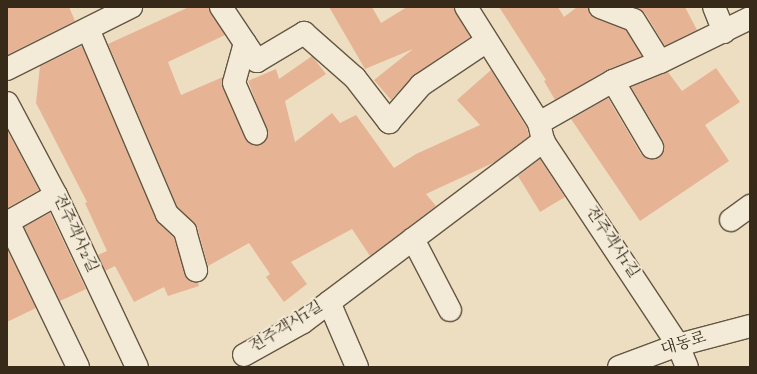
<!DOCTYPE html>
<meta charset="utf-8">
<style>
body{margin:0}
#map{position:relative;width:757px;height:374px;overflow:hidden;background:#eddec1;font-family:"Sorts Mill Goudy","Noto Serif KR",serif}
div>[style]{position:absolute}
.building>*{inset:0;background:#e6b494}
.roads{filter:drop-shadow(1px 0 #645743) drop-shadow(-1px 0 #645743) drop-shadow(0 1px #645743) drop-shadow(0 -1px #645743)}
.minor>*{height:22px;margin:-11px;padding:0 11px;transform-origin:11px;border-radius:11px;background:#f3ead7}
span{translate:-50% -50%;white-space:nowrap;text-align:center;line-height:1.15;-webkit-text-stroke:4px #f3ead7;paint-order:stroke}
.street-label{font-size:16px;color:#372a19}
.frame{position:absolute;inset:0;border:8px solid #372a19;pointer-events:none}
</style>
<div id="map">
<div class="building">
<div style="clip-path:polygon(7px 7px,69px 7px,75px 21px,7px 55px)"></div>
<div style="clip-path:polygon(189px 7px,209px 7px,225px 35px,168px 62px,181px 95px,223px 77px,223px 88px,245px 138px,254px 145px,261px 144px,268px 134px,248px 81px,276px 69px,279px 79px,312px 56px,326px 74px,285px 101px,295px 142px,332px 113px,340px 123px,356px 115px,394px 168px,416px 154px,480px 125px,457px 100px,491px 70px,527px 128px,529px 136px,495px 162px,426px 194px,436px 206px,370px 256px,352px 229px,291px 262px,307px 284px,284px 302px,266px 277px,270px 274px,249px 243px,208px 266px,197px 227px,177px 207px,108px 44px)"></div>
<div style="clip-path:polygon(329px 7px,372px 7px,381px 23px,407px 7px,454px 7px,470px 37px,414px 75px,391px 100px,374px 80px,413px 49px,365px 69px)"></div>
<div style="clip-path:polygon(499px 7px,558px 7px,564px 17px,577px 7px,588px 7px,590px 15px,595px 18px,626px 30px,642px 56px,607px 70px,555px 100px,544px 81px,546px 80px)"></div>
<div style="clip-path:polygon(635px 7px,685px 7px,697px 30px,665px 46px,645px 13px)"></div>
<div style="clip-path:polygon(82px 46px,156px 219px,174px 238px,187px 279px,198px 282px,199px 286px,168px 296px,164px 287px,134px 302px,115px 266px,105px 271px,98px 255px,107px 251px,85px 203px,87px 202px,36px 103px,40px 66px)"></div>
<div style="clip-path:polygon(716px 68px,740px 102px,705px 125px,729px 161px,640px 221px,571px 119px,608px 98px,641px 154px,646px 158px,658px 158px,663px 153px,663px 141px,631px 87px,668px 72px,682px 91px)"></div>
<div style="clip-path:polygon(7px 130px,39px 190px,7px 208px)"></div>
<div style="clip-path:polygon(540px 159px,565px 197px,540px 212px,518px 176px)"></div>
<div style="clip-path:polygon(50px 213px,86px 289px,60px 301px,24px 227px)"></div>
<div style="clip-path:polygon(7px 249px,36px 308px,7px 322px)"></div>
</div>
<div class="roads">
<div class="minor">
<div style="left:221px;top:7px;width:65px;rotate:56.3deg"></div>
<div style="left:257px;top:61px;width:55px;rotate:-30.8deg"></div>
<div style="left:304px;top:33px;width:68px;rotate:41.4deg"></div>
<div style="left:355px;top:78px;width:56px;rotate:52.3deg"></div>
<div style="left:389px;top:122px;width:49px;rotate:-49.1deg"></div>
<div style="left:421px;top:85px;width:79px;rotate:-33.7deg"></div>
<div style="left:466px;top:7px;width:137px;rotate:57.8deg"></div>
<div style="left:539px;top:123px;width:18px;rotate:77deg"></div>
<div style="left:543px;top:141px;width:245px;rotate:56.5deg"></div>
<div style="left:678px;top:345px;width:24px;rotate:68deg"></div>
<div style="left:600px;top:7px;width:36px;rotate:21deg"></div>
<div style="left:634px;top:20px;width:49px;rotate:58.2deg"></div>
<div style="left:714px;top:7px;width:27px;rotate:68deg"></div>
<div style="left:88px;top:29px;width:201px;rotate:66.9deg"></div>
<div style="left:167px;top:214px;width:25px;rotate:43deg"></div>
<div style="left:185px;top:231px;width:41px;rotate:74.2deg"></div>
<div style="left:245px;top:43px;width:41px;rotate:105.4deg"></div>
<div style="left:234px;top:83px;width:55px;rotate:66.3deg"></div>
<div style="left:7px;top:69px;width:139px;rotate:-26.6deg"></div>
<div style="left:613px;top:81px;width:77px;rotate:59.4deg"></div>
<div style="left:7px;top:103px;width:104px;rotate:62deg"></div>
<div style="left:56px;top:195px;width:190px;rotate:64.8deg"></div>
<div style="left:539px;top:123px;width:85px;rotate:-29.6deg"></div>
<div style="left:613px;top:81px;width:51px;rotate:-22deg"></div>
<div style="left:660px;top:62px;width:100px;rotate:-26.1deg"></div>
<div style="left:56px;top:195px;width:55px;rotate:150.6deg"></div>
<div style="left:8px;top:222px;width:161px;rotate:64.2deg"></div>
<div style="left:731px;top:220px;width:24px;rotate:-36deg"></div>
<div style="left:413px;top:239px;width:80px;rotate:62.5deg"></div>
<div style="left:329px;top:302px;width:71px;rotate:66.7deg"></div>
<div style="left:244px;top:355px;width:68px;rotate:-29.2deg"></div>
<div style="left:303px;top:322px;width:301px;rotate:-37deg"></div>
<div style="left:619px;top:367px;width:63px;rotate:-20.4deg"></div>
<div style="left:678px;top:345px;width:74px;rotate:-14.8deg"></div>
</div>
</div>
<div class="street-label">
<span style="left:74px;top:234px;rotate:65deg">전주객사2길</span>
<span style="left:611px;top:243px;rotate:56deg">전주객사1길</span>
<span style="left:287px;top:328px;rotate:-32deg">전주객사1길</span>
<span style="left:684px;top:345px;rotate:-17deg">대동로</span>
</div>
<div class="frame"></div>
</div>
